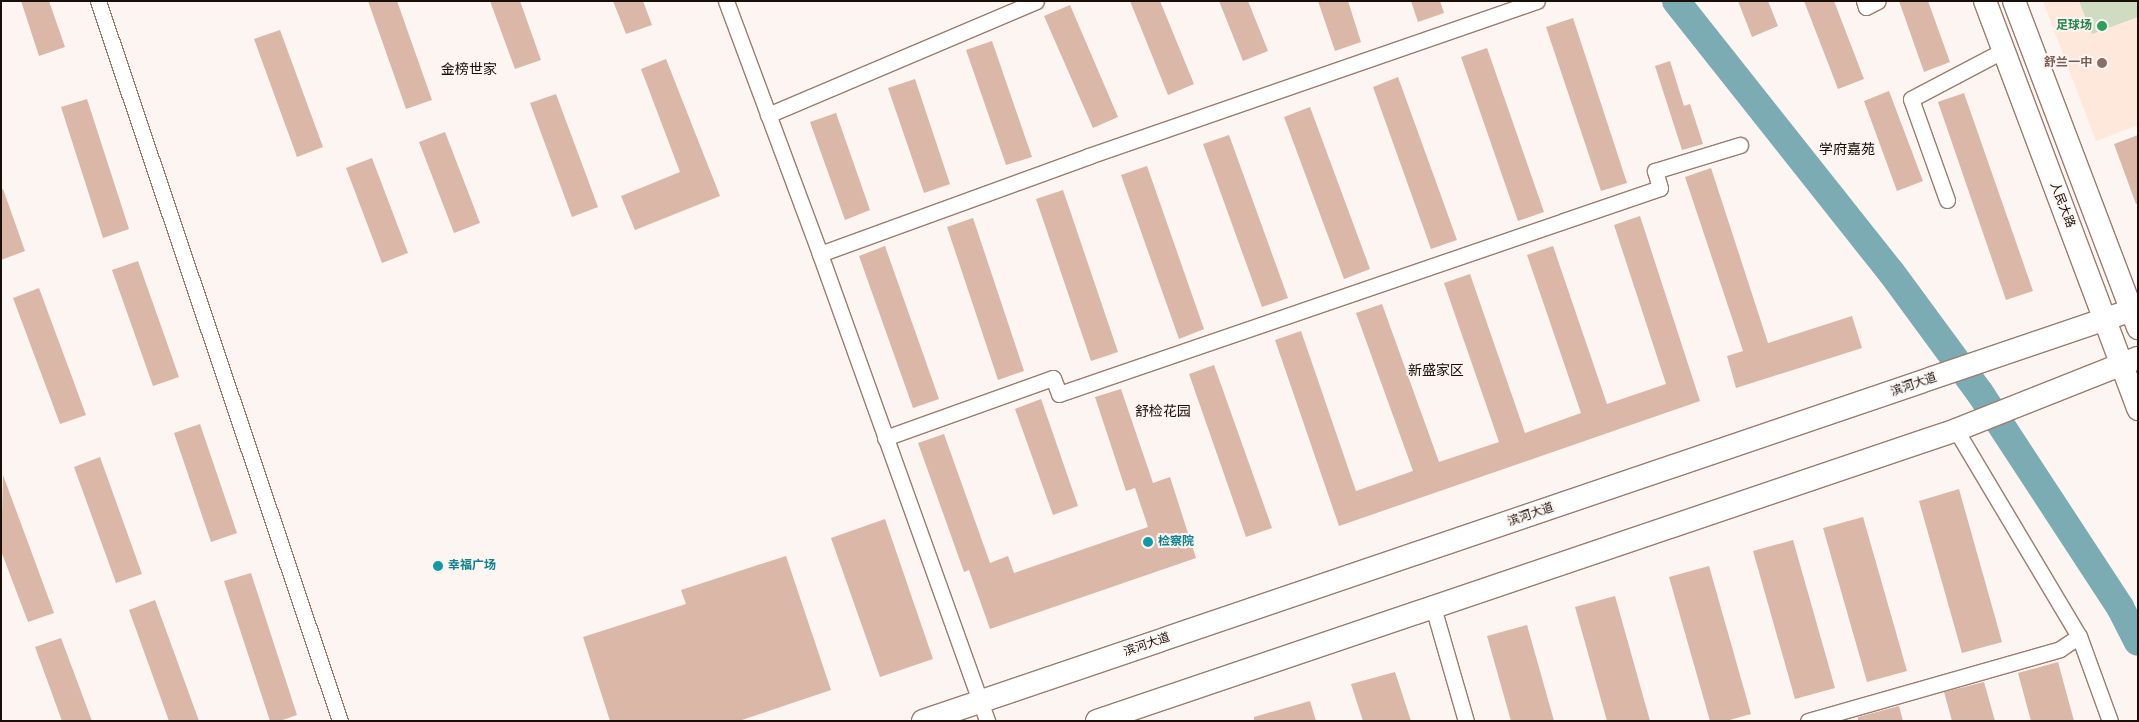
<!DOCTYPE html>
<meta charset="utf-8">
<style>
body{margin:0}
#map{position:relative;width:2139px;height:722px;overflow:hidden;background:#fcf5f1;font-family:"Nunito Sans","Noto Sans SC",sans-serif}
div>[style]{position:absolute}
.education>*{inset:0;background:#fee7db}
.green>*{inset:0;background:#d0dcc2}
.river>*{height:28px;margin:-14px;padding:0 14px;transform-origin:14px;border-radius:14px;background:#7babb3}
.building>*{inset:0;background:#dab7a6}
.roads{filter:drop-shadow(1px 0 #9c7c6d) drop-shadow(-1px 0 #9c7c6d) drop-shadow(0 1px #9c7c6d) drop-shadow(0 -1px #9c7c6d)}
.street>*{height:15px;margin:-7.5px;padding:0 7.5px;transform-origin:7.5px;border-radius:7.5px;background:#fff}
.primary>*{height:22px;margin:-11px;padding:0 11px;transform-origin:11px;border-radius:11px;background:#fff}
.dots>*{width:14px;height:14px;translate:-50% -50%;box-sizing:border-box;border:2px solid #fcf5f1;border-radius:50%}
span{translate:-50% -50%;white-space:nowrap;text-align:center;line-height:1.15;-webkit-text-stroke:4px #fcf5f1;paint-order:stroke}
.leisure-label{font-size:12px;color:#27864d;font-weight:700}
.right{translate:-100% -50%;text-align:right}
.education-label{font-size:12px;color:#785e54;font-weight:700}
.street-label{font-size:12px;color:#1a0e08}
.culture-label{font-size:12px;color:#0d838f;font-weight:700}
.left{translate:0 -50%;text-align:left}
.neighbourhood-label{font-size:14px;color:#1a0e08}
.frame{position:absolute;inset:0;border:2px solid #1a0e08;pointer-events:none}
</style>
<div id="map">
<div class="education">
<div style="clip-path:polygon(2043px 1px,2138px 1px,2138px 125px,2096px 141px)"></div>
</div>
<div class="green">
<div style="clip-path:polygon(2079px 1px,2138px 1px,2138px 17px,2092px 34px)"></div>
</div>
<div class="river">
<div style="left:1676px;top:1px;width:346px;rotate:51.6deg"></div>
<div style="left:1891px;top:272px;width:150px;rotate:53.7deg"></div>
<div style="left:1980px;top:393px;width:256px;rotate:56.8deg"></div>
<div style="left:2120px;top:607px;width:39px;rotate:63deg"></div>
</div>
<div class="building">
<div style="clip-path:polygon(21px 1px,49px 1px,65px 47px,39px 56px)"></div>
<div style="clip-path:polygon(368px 1px,397px 1px,432px 100px,406px 109px)"></div>
<div style="clip-path:polygon(490px 1px,520px 1px,541px 60px,515px 69px)"></div>
<div style="clip-path:polygon(613px 1px,643px 1px,652px 25px,626px 34px)"></div>
<div style="clip-path:polygon(1130px 1px,1160px 1px,1194px 84px,1168px 95px)"></div>
<div style="clip-path:polygon(1219px 1px,1248px 1px,1268px 51px,1243px 61px)"></div>
<div style="clip-path:polygon(1318px 1px,1348px 1px,1361px 42px,1335px 51px)"></div>
<div style="clip-path:polygon(1411px 1px,1440px 1px,1444px 13px,1418px 22px)"></div>
<div style="clip-path:polygon(1738px 1px,1768px 1px,1778px 26px,1752px 37px)"></div>
<div style="clip-path:polygon(1804px 1px,1834px 1px,1864px 79px,1838px 89px)"></div>
<div style="clip-path:polygon(1899px 1px,1928px 1px,1950px 62px,1924px 72px)"></div>
<div style="clip-path:polygon(1070px 5px,1118px 117px,1093px 128px,1044px 16px)"></div>
<div style="clip-path:polygon(1573px 18px,1627px 183px,1601px 191px,1546px 27px)"></div>
<div style="clip-path:polygon(280px 30px,323px 147px,297px 157px,254px 39px)"></div>
<div style="clip-path:polygon(992px 41px,1032px 157px,1006px 165px,966px 50px)"></div>
<div style="clip-path:polygon(1487px 48px,1544px 212px,1518px 221px,1461px 57px)"></div>
<div style="clip-path:polygon(666px 59px,720px 196px,635px 230px,621px 196px,680px 172px,641px 69px)"></div>
<div style="clip-path:polygon(1670px 61px,1684px 106px,1690px 104px,1703px 144px,1682px 150px,1655px 66px)"></div>
<div style="clip-path:polygon(1398px 77px,1457px 240px,1431px 249px,1373px 87px)"></div>
<div style="clip-path:polygon(915px 79px,950px 184px,924px 193px,888px 88px)"></div>
<div style="clip-path:polygon(1889px 91px,1923px 181px,1897px 191px,1864px 101px)"></div>
<div style="clip-path:polygon(1964px 93px,2033px 291px,2006px 300px,1938px 102px)"></div>
<div style="clip-path:polygon(556px 94px,598px 207px,572px 217px,530px 103px)"></div>
<div style="clip-path:polygon(87px 99px,129px 229px,103px 238px,61px 107px)"></div>
<div style="clip-path:polygon(1310px 107px,1370px 269px,1344px 279px,1284px 117px)"></div>
<div style="clip-path:polygon(836px 113px,870px 210px,845px 220px,810px 122px)"></div>
<div style="clip-path:polygon(445px 132px,480px 223px,454px 233px,419px 142px)"></div>
<div style="clip-path:polygon(1229px 135px,1288px 298px,1262px 307px,1203px 144px)"></div>
<div style="clip-path:polygon(2138px 135px,2138px 203px,2136px 204px,2114px 144px)"></div>
<div style="clip-path:polygon(372px 158px,408px 253px,382px 263px,346px 168px)"></div>
<div style="clip-path:polygon(1147px 166px,1204px 329px,1179px 339px,1121px 175px)"></div>
<div style="clip-path:polygon(1711px 168px,1768px 343px,1852px 316px,1862px 348px,1736px 388px,1727px 356px,1743px 351px,1685px 177px)"></div>
<div style="clip-path:polygon(3px 189px,25px 251px,1px 260px,1px 190px)"></div>
<div style="clip-path:polygon(1063px 190px,1118px 352px,1091px 361px,1036px 199px)"></div>
<div style="clip-path:polygon(1640px 216px,1700px 401px,1339px 526px,1275px 340px,1301px 331px,1356px 491px,1413px 471px,1356px 313px,1382px 304px,1439px 462px,1499px 442px,1444px 283px,1470px 274px,1525px 433px,1581px 413px,1527px 255px,1553px 246px,1607px 404px,1666px 384px,1614px 225px)"></div>
<div style="clip-path:polygon(973px 218px,1024px 371px,998px 380px,947px 227px)"></div>
<div style="clip-path:polygon(885px 246px,939px 399px,913px 408px,859px 256px)"></div>
<div style="clip-path:polygon(138px 261px,179px 377px,153px 386px,112px 270px)"></div>
<div style="clip-path:polygon(39px 288px,86px 415px,60px 424px,13px 298px)"></div>
<div style="clip-path:polygon(1214px 365px,1272px 528px,1246px 537px,1189px 374px)"></div>
<div style="clip-path:polygon(1121px 389px,1153px 483px,1170px 477px,1196px 558px,990px 629px,969px 570px,964px 572px,918px 443px,944px 434px,990px 563px,1008px 556px,1014px 573px,1148px 527px,1135px 488px,1126px 491px,1095px 397px)"></div>
<div style="clip-path:polygon(1041px 399px,1078px 506px,1053px 515px,1015px 409px)"></div>
<div style="clip-path:polygon(200px 424px,237px 533px,211px 542px,174px 433px)"></div>
<div style="clip-path:polygon(100px 457px,142px 574px,116px 583px,74px 467px)"></div>
<div style="clip-path:polygon(3px 475px,54px 613px,28px 622px,1px 551px)"></div>
<div style="clip-path:polygon(1959px 489px,2002px 642px,1962px 653px,1919px 501px)"></div>
<div style="clip-path:polygon(1863px 517px,1907px 671px,1867px 682px,1823px 528px)"></div>
<div style="clip-path:polygon(885px 519px,933px 659px,880px 677px,831px 538px)"></div>
<div style="clip-path:polygon(1793px 540px,1835px 688px,1795px 699px,1753px 551px)"></div>
<div style="clip-path:polygon(786px 556px,831px 690px,739px 721px,610px 721px,583px 637px,686px 604px,681px 590px)"></div>
<div style="clip-path:polygon(1709px 566px,1751px 714px,1726px 721px,1710px 721px,1669px 577px)"></div>
<div style="clip-path:polygon(251px 573px,297px 715px,280px 721px,270px 721px,224px 581px)"></div>
<div style="clip-path:polygon(1615px 596px,1650px 721px,1607px 721px,1575px 607px)"></div>
<div style="clip-path:polygon(155px 600px,199px 721px,169px 721px,129px 610px)"></div>
<div style="clip-path:polygon(1527px 625px,1554px 721px,1511px 721px,1487px 636px)"></div>
<div style="clip-path:polygon(61px 638px,92px 721px,62px 721px,35px 647px)"></div>
<div style="clip-path:polygon(2058px 662px,2074px 721px,2031px 721px,2018px 673px)"></div>
<div style="clip-path:polygon(1395px 672px,1411px 721px,1363px 721px,1351px 684px)"></div>
<div style="clip-path:polygon(1984px 682px,1995px 721px,1952px 721px,1944px 692px)"></div>
<div style="clip-path:polygon(1310px 701px,1316px 721px,1254px 721px,1254px 717px)"></div>
<div style="clip-path:polygon(1899px 706px,1903px 721px,1858px 721px,1858px 717px)"></div>
</div>
<div class="roads">
<div class="street">
<div style="left:98px;top:1px;width:760px;rotate:71.42deg"></div>
<div style="left:726px;top:1px;width:270px;rotate:69.6deg"></div>
<div style="left:820px;top:254px;width:496px;rotate:70.3deg"></div>
<div style="left:1864px;top:1px;width:6px;rotate:72deg"></div>
<div style="left:1866px;top:7px;width:13px;rotate:-27deg"></div>
<div style="left:768px;top:115px;width:291px;rotate:-23deg"></div>
<div style="left:1947px;top:200px;width:107px;rotate:-109.6deg"></div>
<div style="left:1911px;top:99px;width:105px;rotate:-27.8deg"></div>
<div style="left:820px;top:254px;width:286px;rotate:-20deg"></div>
<div style="left:1089px;top:156px;width:474px;rotate:-19.1deg"></div>
<div style="left:1956px;top:430px;width:240px;rotate:59.2deg"></div>
<div style="left:2079px;top:636px;width:90px;rotate:70deg"></div>
<div style="left:885px;top:438px;width:178px;rotate:-19.7deg"></div>
<div style="left:1053px;top:378px;width:17px;rotate:69deg"></div>
<div style="left:1059px;top:394px;width:635px;rotate:-18.92deg"></div>
<div style="left:1660px;top:188px;width:18px;rotate:-106deg"></div>
<div style="left:1655px;top:171px;width:89px;rotate:-17deg"></div>
<div style="left:1433px;top:607px;width:119px;rotate:73.9deg"></div>
<div style="left:1808px;top:721px;width:262px;rotate:-15.9deg"></div>
<div style="left:2060px;top:649px;width:23px;rotate:-34deg"></div>
</div>
<div class="primary">
<div style="left:1985px;top:1px;width:436px;rotate:69.4deg"></div>
<div style="left:2014px;top:1px;width:350px;rotate:69.2deg"></div>
<div style="left:923px;top:721px;width:1283px;rotate:-18.77deg"></div>
<div style="left:1097px;top:721px;width:907px;rotate:-18.71deg"></div>
<div style="left:1956px;top:430px;width:196px;rotate:-21.6deg"></div>
</div>
</div>
<div class="dots">
<div style="left:2102px;top:26px;background:#2e9e5b"></div>
<div style="left:2102px;top:63px;background:#8d6e63"></div>
<div style="left:1148px;top:542px;background:#0f9aa8"></div>
<div style="left:438px;top:566px;background:#0f9aa8"></div>
</div>
<div class="leisure-label">
<span class="right" style="left:2092px;top:26px">足球场</span>
</div>
<div class="education-label">
<span class="right" style="left:2092px;top:63px">舒兰一中</span>
</div>
<div class="street-label">
<span style="left:2062px;top:205px;rotate:69deg">人民大路</span>
<span style="left:1914px;top:385px;rotate:-19deg">滨河大道</span>
<span style="left:1531px;top:515px;rotate:-19deg">滨河大道</span>
<span style="left:1147px;top:645px;rotate:-19deg">滨河大道</span>
</div>
<div class="culture-label">
<span class="left" style="left:1158px;top:542px">检察院</span>
<span class="left" style="left:448px;top:566px">幸福广场</span>
</div>
<div class="neighbourhood-label">
<span style="left:469px;top:70px">金榜世家</span>
<span style="left:1847px;top:150px">学府嘉苑</span>
<span style="left:1436px;top:371px">新盛家区</span>
<span style="left:1163px;top:412px">舒检花园</span>
</div>
<div class="frame"></div>
</div>
